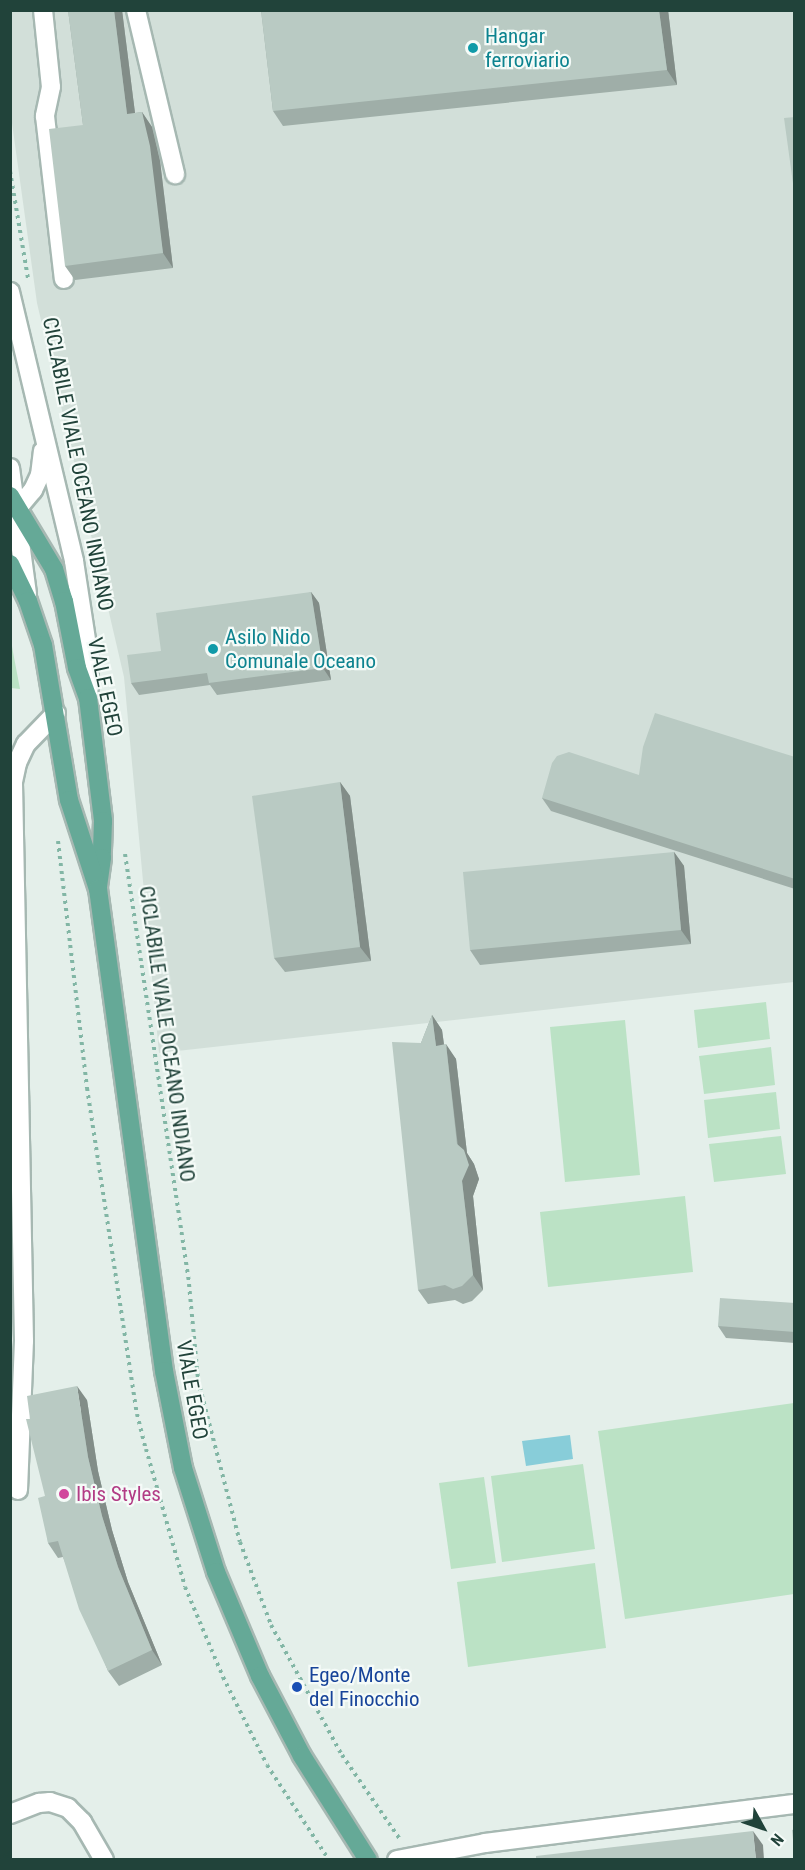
<!DOCTYPE html>
<style>
body{margin:0}
#map{position:relative;width:805px;height:1870px;overflow:hidden;background:#e4efea;font-family:"Roboto Condensed",sans-serif}
div>[style]{position:absolute}
.built>*{inset:0;background:#d2dfd9}
.green>*{inset:0;background:#bbe2c5}
.water>*{inset:0;background:#88cdd9}
.path>*{height:4px;margin-top:-2px;transform-origin:0;background:repeating-linear-gradient(90deg,#82b6a5 0 3px,transparent 0 7.5px)}
.roads{filter:drop-shadow(2px 0 #a6b8b2) drop-shadow(-2px 0 #a6b8b2) drop-shadow(0 2px #a6b8b2) drop-shadow(0 -2px #a6b8b2)}
.minor>*{height:18px;margin:-9px;padding:0 9px;transform-origin:9px;border-radius:9px;background:#fff}
.major>*{height:18px;margin:-9px;padding:0 9px;transform-origin:9px;border-radius:9px;background:#65a997}
.wall>*{inset:0;background:#9faea8}
.shaded-wall>*{inset:0;background:#828d88}
.building>*{inset:0;background:#b9cac3}
.dots>*{width:16px;height:16px;translate:-50% -50%;box-sizing:border-box;border:3px solid #f5fbf8;border-radius:50%}
span{translate:-50% -50%;white-space:nowrap;text-align:center;line-height:1.15;-webkit-text-stroke:4.5px #f5fbf8;paint-order:stroke}
.culture-label{font-size:21px;color:#0d838f}
.left{translate:0 -50%;text-align:left}
.street-label{font-size:21px;color:#21433a}
.hotel-label{font-size:21px;color:#b23c85}
.transit-label{font-size:21px;color:#164399}
.frame{position:absolute;inset:0;border:12px solid #21433a;pointer-events:none}
.north{position:absolute;left:733px;top:1798px;width:60px;height:60px;-webkit-text-stroke:4px #f5fbf8;paint-order:stroke;rotate:130deg;font-size:16px;font-weight:700;line-height:24px;text-align:center;color:#21433a}
.north::after{content:'';display:block;margin:auto;width:21px;height:27px;background:#21433a;clip-path:polygon(50% 0,100% 100%,50% 72%,0 100%)}
</style>
<div id="map">
<div class="built">
<div style="clip-path:polygon(10px 11px,794px 11px,794px 982px,159px 1053px,124px 677px,37px 303px,11px 116px)"></div>
</div>
<div class="green">
<div style="clip-path:polygon(11px 640px,13px 652px,20px 689px,11px 688px)"></div>
<div style="clip-path:polygon(766px 1002px,770px 1039px,698px 1048px,694px 1010px)"></div>
<div style="clip-path:polygon(625px 1020px,640px 1175px,565px 1182px,550px 1027px)"></div>
<div style="clip-path:polygon(771px 1047px,775px 1085px,704px 1094px,699px 1056px)"></div>
<div style="clip-path:polygon(776px 1092px,780px 1129px,708px 1138px,704px 1100px)"></div>
<div style="clip-path:polygon(781px 1136px,786px 1174px,714px 1182px,709px 1144px)"></div>
<div style="clip-path:polygon(685px 1196px,693px 1272px,548px 1287px,540px 1212px)"></div>
<div style="clip-path:polygon(794px 1403px,794px 1594px,625px 1619px,598px 1431px)"></div>
<div style="clip-path:polygon(583px 1464px,595px 1549px,502px 1562px,491px 1476px)"></div>
<div style="clip-path:polygon(484px 1477px,496px 1563px,451px 1569px,439px 1483px)"></div>
<div style="clip-path:polygon(595px 1563px,606px 1648px,468px 1667px,457px 1582px)"></div>
</div>
<div class="water">
<div style="clip-path:polygon(570px 1435px,573px 1459px,526px 1466px,522px 1441px)"></div>
</div>
<div class="path">
<div style="left:10px;top:171px;width:109px;rotate:80.5deg"></div>
<div style="left:58px;top:841px;width:249px;rotate:83.3deg"></div>
<div style="left:87px;top:1088px;width:330px;rotate:81.3deg"></div>
<div style="left:137px;top:1414px;width:36px;rotate:76deg"></div>
<div style="left:146px;top:1449px;width:143px;rotate:74.2deg"></div>
<div style="left:185px;top:1587px;width:98px;rotate:67.1deg"></div>
<div style="left:223px;top:1677px;width:98px;rotate:63.4deg"></div>
<div style="left:267px;top:1765px;width:113px;rotate:56.9deg"></div>
<div style="left:125px;top:854px;width:435px;rotate:81.5deg"></div>
<div style="left:189px;top:1284px;width:96px;rotate:84.6deg"></div>
<div style="left:198px;top:1380px;width:167px;rotate:75.5deg"></div>
<div style="left:240px;top:1542px;width:89px;rotate:69.5deg"></div>
<div style="left:271px;top:1625px;width:148px;rotate:61.4deg"></div>
<div style="left:342px;top:1755px;width:101px;rotate:55.5deg"></div>
</div>
<div class="roads">
<div class="minor">
<div style="left:43px;top:10px;width:77px;rotate:84.1deg"></div>
<div style="left:51px;top:87px;width:30px;rotate:102deg"></div>
<div style="left:45px;top:116px;width:164px;rotate:83.4deg"></div>
<div style="left:136px;top:10px;width:169px;rotate:76.6deg"></div>
<div style="left:10px;top:292px;width:277px;rotate:76.6deg"></div>
<div style="left:74px;top:561px;width:99px;rotate:81.3deg"></div>
<div style="left:89px;top:659px;width:39px;rotate:91deg"></div>
<div style="left:10px;top:468px;width:127px;rotate:82.3deg"></div>
<div style="left:10px;top:506px;width:12px;rotate:-14deg"></div>
<div style="left:22px;top:503px;width:17px;rotate:-50deg"></div>
<div style="left:33px;top:490px;width:17px;rotate:-65deg"></div>
<div style="left:40px;top:475px;width:24px;rotate:-83deg"></div>
<div style="left:18px;top:1490px;width:149px;rotate:-87.7deg"></div>
<div style="left:24px;top:1341px;width:559px;rotate:-91.13deg"></div>
<div style="left:13px;top:782px;width:19px;rotate:-78deg"></div>
<div style="left:17px;top:763px;width:21px;rotate:-65deg"></div>
<div style="left:26px;top:744px;width:43px;rotate:-45.9deg"></div>
<div style="left:10px;top:1814px;width:31px;rotate:-21deg"></div>
<div style="left:39px;top:1803px;width:11px;rotate:-5deg"></div>
<div style="left:50px;top:1802px;width:19px;rotate:18deg"></div>
<div style="left:68px;top:1808px;width:20px;rotate:45deg"></div>
<div style="left:82px;top:1822px;width:44px;rotate:59.9deg"></div>
<div style="left:397px;top:1860px;width:90px;rotate:-10.9deg"></div>
<div style="left:485px;top:1843px;width:311px;rotate:-7.2deg"></div>
</div>
<div class="major">
<div style="left:10px;top:496px;width:85px;rotate:58.9deg"></div>
<div style="left:54px;top:569px;width:34px;rotate:73deg"></div>
<div style="left:64px;top:601px;width:68px;rotate:79deg"></div>
<div style="left:77px;top:668px;width:32px;rotate:70deg"></div>
<div style="left:88px;top:698px;width:124px;rotate:83deg"></div>
<div style="left:103px;top:821px;width:37px;rotate:92deg"></div>
<div style="left:102px;top:858px;width:29px;rotate:98deg"></div>
<div style="left:10px;top:564px;width:41px;rotate:64.1deg"></div>
<div style="left:28px;top:601px;width:46px;rotate:71.2deg"></div>
<div style="left:43px;top:645px;width:157px;rotate:80.5deg"></div>
<div style="left:69px;top:800px;width:94px;rotate:72deg"></div>
<div style="left:98px;top:889px;width:486px;rotate:82.2deg"></div>
<div style="left:164px;top:1371px;width:99px;rotate:78.9deg"></div>
<div style="left:183px;top:1468px;width:109px;rotate:72.4deg"></div>
<div style="left:216px;top:1572px;width:113px;rotate:67.1deg"></div>
<div style="left:260px;top:1676px;width:90px;rotate:62.3deg"></div>
<div style="left:302px;top:1756px;width:123px;rotate:57.6deg"></div>
</div>
</div>
<div class="wall">
<div style="clip-path:polygon(68px 10px,122px 10px,135px 113px,142px 112px,152px 127px,160px 161px,173px 268px,75px 280px,65px 266px,83px 125px)"></div>
<div style="clip-path:polygon(261px 10px,668px 10px,677px 85px,283px 126px,273px 111px)"></div>
<div style="clip-path:polygon(311px 592px,319px 603px,331px 680px,217px 695px,210px 685px,139px 695px,131px 683px,161px 651px)"></div>
<div style="clip-path:polygon(795px 757px,795px 889px,551px 811px,542px 798px)"></div>
<div style="clip-path:polygon(340px 782px,350px 796px,371px 961px,285px 972px,274px 958px)"></div>
<div style="clip-path:polygon(674px 852px,684px 866px,691px 944px,480px 965px,470px 950px)"></div>
<div style="clip-path:polygon(432px 1015px,442px 1030px,444px 1044px,456px 1059px,467px 1153px,474px 1164px,479px 1179px,473px 1196px,483px 1290px,472px 1301px,463px 1304px,455px 1300px,428px 1304px,418px 1290px,421px 1043px)"></div>
<div style="clip-path:polygon(795px 1303px,795px 1343px,726px 1338px,718px 1326px)"></div>
<div style="clip-path:polygon(87px 1400px,98px 1471px,112px 1530px,128px 1582px,162px 1665px,119px 1686px,108px 1671px,63px 1557px,58px 1558px,48px 1543px,45px 1496px)"></div>
</div>
<div class="shaded-wall">
<div style="clip-path:polygon(114px 10px,122px 10px,137px 129px,127px 114px)"></div>
<div style="clip-path:polygon(659px 10px,668px 10px,677px 85px,667px 70px)"></div>
<div style="clip-path:polygon(142px 112px,152px 127px,160px 161px,173px 268px,163px 253px)"></div>
<div style="clip-path:polygon(311px 592px,319px 603px,331px 680px,323px 668px)"></div>
<div style="clip-path:polygon(340px 782px,350px 796px,371px 961px,360px 947px)"></div>
<div style="clip-path:polygon(674px 852px,684px 866px,691px 944px,681px 930px)"></div>
<div style="clip-path:polygon(432px 1015px,442px 1030px,446px 1061px,436px 1046px)"></div>
<div style="clip-path:polygon(446px 1044px,456px 1059px,467px 1153px,474px 1164px,479px 1179px,473px 1196px,483px 1290px,473px 1275px)"></div>
<div style="clip-path:polygon(77px 1386px,87px 1400px,98px 1471px,112px 1530px,128px 1582px,162px 1665px,152px 1650px,118px 1567px,102px 1516px,88px 1457px)"></div>
<div style="clip-path:polygon(753px 1831px,763px 1845px,764px 1860px,756px 1860px)"></div>
</div>
<div class="building">
<div style="clip-path:polygon(68px 10px,114px 10px,127px 114px,142px 112px,150px 146px,163px 253px,65px 266px,49px 129px,83px 125px)"></div>
<div style="clip-path:polygon(261px 10px,659px 10px,667px 70px,273px 111px)"></div>
<div style="clip-path:polygon(795px 117px,795px 198px,784px 118px)"></div>
<div style="clip-path:polygon(311px 592px,323px 668px,209px 683px,207px 673px,131px 683px,127px 655px,161px 651px,156px 613px)"></div>
<div style="clip-path:polygon(655px 713px,795px 757px,795px 815px,794px 818px,795px 819px,795px 879px,542px 798px,552px 763px,557px 756px,569px 752px,639px 775px,643px 747px)"></div>
<div style="clip-path:polygon(340px 782px,360px 947px,274px 958px,252px 796px)"></div>
<div style="clip-path:polygon(674px 852px,681px 930px,470px 950px,463px 872px)"></div>
<div style="clip-path:polygon(432px 1015px,436px 1046px,446px 1044px,457px 1144px,464px 1150px,469px 1165px,462px 1181px,473px 1275px,462px 1286px,453px 1289px,445px 1285px,418px 1290px,392px 1042px,421px 1043px)"></div>
<div style="clip-path:polygon(720px 1298px,795px 1303px,795px 1332px,718px 1326px)"></div>
<div style="clip-path:polygon(77px 1386px,88px 1457px,102px 1516px,118px 1567px,152px 1650px,108px 1671px,79px 1609px,58px 1541px,48px 1543px,38px 1498px,45px 1496px,26px 1419px,30px 1419px,27px 1396px)"></div>
<div style="clip-path:polygon(795px 1829px,795px 1859px,792px 1830px)"></div>
<div style="clip-path:polygon(753px 1831px,756px 1860px,536px 1860px,536px 1856px)"></div>
</div>
<div class="dots">
<div style="left:473px;top:48px;background:#0f9aa8"></div>
<div style="left:213px;top:649px;background:#0f9aa8"></div>
<div style="left:64px;top:1494px;background:#d1479c"></div>
<div style="left:297px;top:1687px;background:#1a4fb4"></div>
</div>
<div class="culture-label">
<span class="left" style="left:485px;top:48px">Hangar<br>ferroviario</span>
<span class="left" style="left:225px;top:649px">Asilo Nido<br>Comunale Oceano</span>
</div>
<div class="street-label">
<span style="left:78px;top:464px;rotate:79deg">CICLABILE VIALE OCEANO INDIANO</span>
<span style="left:105px;top:687px;rotate:78deg">VIALE EGEO</span>
<span style="left:167px;top:1034px;rotate:82deg">CICLABILE VIALE OCEANO INDIANO</span>
<span style="left:192px;top:1390px;rotate:80deg">VIALE EGEO</span>
</div>
<div class="hotel-label">
<span class="left" style="left:76px;top:1494px">Ibis Styles</span>
</div>
<div class="transit-label">
<span class="left" style="left:309px;top:1687px">Egeo/Monte<br>del Finocchio</span>
</div>
<div class="frame"></div>
<div class="north">N</div>
</div>
